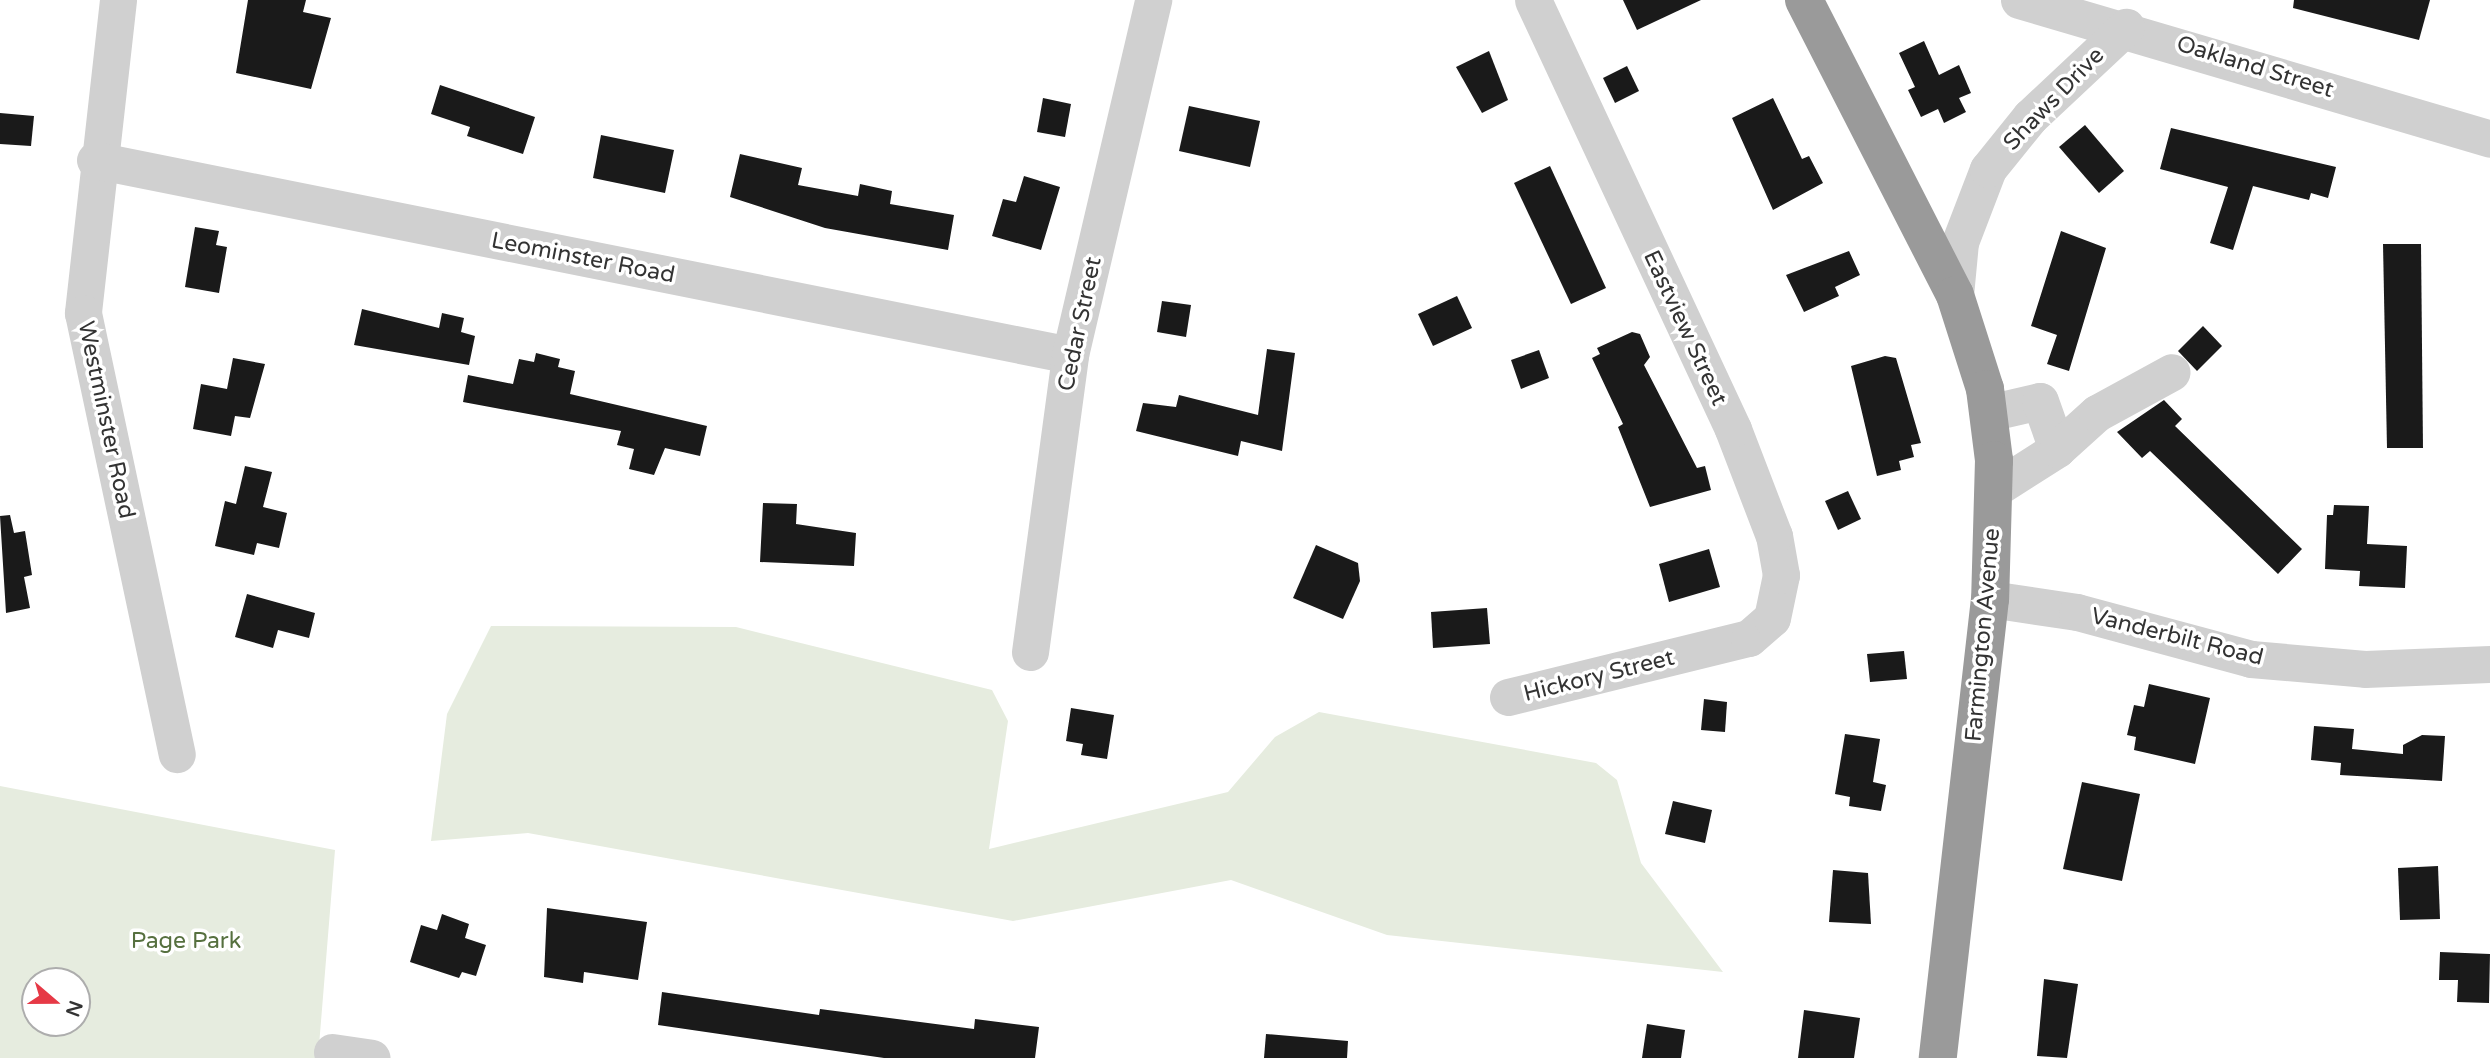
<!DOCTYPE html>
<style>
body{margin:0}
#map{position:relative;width:2490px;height:1058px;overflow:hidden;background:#fff;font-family:"Varela Round",sans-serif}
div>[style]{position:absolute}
.green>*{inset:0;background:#e6ecdf}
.building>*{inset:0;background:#1a1a1a}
.minor>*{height:37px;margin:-18.5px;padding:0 18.5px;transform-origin:18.5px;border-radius:18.5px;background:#d0d0d0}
.highway>*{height:38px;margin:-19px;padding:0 19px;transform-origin:19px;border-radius:19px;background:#9a9a9a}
span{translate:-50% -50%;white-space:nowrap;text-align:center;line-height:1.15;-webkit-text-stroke:7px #fff;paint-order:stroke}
.street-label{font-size:23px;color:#333}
.park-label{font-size:23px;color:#56703f}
.north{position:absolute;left:21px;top:967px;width:70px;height:70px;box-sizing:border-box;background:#fff;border:2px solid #adadad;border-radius:50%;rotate:110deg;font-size:19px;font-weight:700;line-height:28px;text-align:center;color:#333}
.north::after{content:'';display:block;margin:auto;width:24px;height:32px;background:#e63946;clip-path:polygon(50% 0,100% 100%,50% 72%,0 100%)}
</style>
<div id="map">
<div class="green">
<div style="clip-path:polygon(491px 626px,736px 627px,992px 690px,1008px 721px,989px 849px,1228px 792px,1275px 737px,1319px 712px,1596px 763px,1617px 780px,1641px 863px,1723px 972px,1387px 935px,1231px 880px,1013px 921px,528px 833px,431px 841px,447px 714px)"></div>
<div style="clip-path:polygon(evenodd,0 786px,335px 850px,318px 1058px,0 1058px,0 786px,35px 981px,77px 981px,77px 1023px,35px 1023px,35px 981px)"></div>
</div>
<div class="building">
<div style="clip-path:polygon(248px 0,306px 0,303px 12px,331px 18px,311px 89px,236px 73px)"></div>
<div style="clip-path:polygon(1623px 0,1701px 0,1637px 30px)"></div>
<div style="clip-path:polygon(2294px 0,2430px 0,2419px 40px,2293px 8px)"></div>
<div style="clip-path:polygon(1924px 41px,1939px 75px,1959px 65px,1971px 93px,1959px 98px,1966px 112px,1944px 123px,1938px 109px,1921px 117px,1908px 90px,1915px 87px,1899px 53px)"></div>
<div style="clip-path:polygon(1489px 51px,1508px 100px,1482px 113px,1456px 67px)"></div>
<div style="clip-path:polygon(1627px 66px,1639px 91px,1615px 103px,1603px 78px)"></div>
<div style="clip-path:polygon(440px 85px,535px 117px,523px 154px,467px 136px,470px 127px,431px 114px)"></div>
<div style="clip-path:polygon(1043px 98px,1071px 104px,1065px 137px,1037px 132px)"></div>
<div style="clip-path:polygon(1773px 98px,1802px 159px,1809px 156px,1823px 183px,1773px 210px,1732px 118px)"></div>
<div style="clip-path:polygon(1189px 106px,1260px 121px,1250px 167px,1179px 151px)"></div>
<div style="clip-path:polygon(0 113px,34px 116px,31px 146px,0 144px)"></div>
<div style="clip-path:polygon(2085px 125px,2124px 171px,2099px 193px,2059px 147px)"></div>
<div style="clip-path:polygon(2171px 128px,2336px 167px,2328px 198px,2311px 193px,2309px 200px,2253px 186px,2233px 250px,2210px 243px,2228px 187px,2160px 169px)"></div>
<div style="clip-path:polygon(601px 135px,674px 150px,665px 193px,593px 178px)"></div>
<div style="clip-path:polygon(740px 154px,802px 168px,798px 185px,858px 196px,860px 184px,892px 191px,890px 204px,954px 215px,948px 250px,825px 228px,730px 197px)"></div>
<div style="clip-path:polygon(1550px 166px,1606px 288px,1571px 304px,1514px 183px)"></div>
<div style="clip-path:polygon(1024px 176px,1060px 187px,1041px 250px,992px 236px,1003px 199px,1016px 202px)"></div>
<div style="clip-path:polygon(195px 227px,219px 231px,216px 245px,227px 247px,219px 293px,185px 287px)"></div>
<div style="clip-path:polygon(2061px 231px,2106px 248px,2069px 371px,2047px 364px,2057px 335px,2031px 326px)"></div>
<div style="clip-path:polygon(2383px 244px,2421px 244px,2423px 448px,2387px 448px)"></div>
<div style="clip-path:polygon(1849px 251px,1860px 275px,1835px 287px,1839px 296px,1804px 312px,1786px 275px)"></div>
<div style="clip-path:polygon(1457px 296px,1472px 328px,1433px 346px,1418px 314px)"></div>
<div style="clip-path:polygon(1162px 301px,1191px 305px,1186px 337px,1157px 332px)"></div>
<div style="clip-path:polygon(362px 309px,439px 328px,442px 313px,464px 318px,461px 332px,475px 336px,469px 365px,354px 345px)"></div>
<div style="clip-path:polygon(2203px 326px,2222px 346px,2197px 371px,2178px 351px)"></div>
<div style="clip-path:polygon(1632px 332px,1640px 334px,1650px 357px,1644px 365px,1697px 468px,1705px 466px,1711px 490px,1650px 507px,1618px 427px,1623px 424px,1592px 358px,1600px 354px,1597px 348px)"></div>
<div style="clip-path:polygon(1267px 349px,1295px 353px,1282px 451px,1241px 441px,1238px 456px,1136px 431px,1143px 403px,1176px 407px,1179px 395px,1258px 415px)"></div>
<div style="clip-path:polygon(1539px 350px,1549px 378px,1521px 389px,1511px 360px)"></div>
<div style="clip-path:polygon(536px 353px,560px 359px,558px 367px,575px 371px,570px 394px,707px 426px,700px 456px,665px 448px,654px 475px,629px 469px,634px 449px,617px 445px,621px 431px,463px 402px,468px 375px,513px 384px,519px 359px,534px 362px)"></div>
<div style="clip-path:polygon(1885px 356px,1896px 358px,1921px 443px,1911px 445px,1914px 457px,1899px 461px,1901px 470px,1877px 476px,1851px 366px)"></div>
<div style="clip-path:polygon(233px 358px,265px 364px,250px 418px,235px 416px,231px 436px,193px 429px,201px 384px,227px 389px)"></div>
<div style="clip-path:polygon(2164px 400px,2182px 419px,2175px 426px,2302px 549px,2278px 574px,2150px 451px,2142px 458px,2117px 432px)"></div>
<div style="clip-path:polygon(245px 466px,272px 472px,263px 507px,287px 513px,279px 548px,257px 543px,254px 555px,215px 546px,225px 501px,236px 504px)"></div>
<div style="clip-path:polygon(1848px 491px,1861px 519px,1838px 530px,1825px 501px)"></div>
<div style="clip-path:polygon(763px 503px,797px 504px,796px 524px,856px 533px,854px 566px,760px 562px)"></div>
<div style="clip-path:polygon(2334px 505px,2369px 506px,2367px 544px,2407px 546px,2405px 588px,2359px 586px,2360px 571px,2325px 569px,2327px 515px,2333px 515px)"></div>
<div style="clip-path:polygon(10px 515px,14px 533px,25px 531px,32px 575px,24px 577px,30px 608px,6px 613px,0 516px)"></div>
<div style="clip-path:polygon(1316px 545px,1358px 563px,1360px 581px,1343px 619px,1293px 598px)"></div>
<div style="clip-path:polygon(1709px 549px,1720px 587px,1669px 602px,1659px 564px)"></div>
<div style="clip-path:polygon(247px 594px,315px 613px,309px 638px,278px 630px,273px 648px,235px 637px)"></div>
<div style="clip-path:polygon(1487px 608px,1490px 644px,1433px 648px,1431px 612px)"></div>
<div style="clip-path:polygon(1904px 651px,1907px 679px,1870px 682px,1867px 654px)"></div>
<div style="clip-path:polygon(2149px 684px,2210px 698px,2195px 764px,2134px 750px,2136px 737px,2127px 735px,2134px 705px,2144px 707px)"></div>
<div style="clip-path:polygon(1704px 699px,1727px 702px,1725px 732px,1701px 730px)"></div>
<div style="clip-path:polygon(1071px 708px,1114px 715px,1107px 759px,1081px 755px,1083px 744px,1066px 741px)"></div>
<div style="clip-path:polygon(2314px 726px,2354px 729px,2352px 749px,2403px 754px,2403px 745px,2422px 735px,2445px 736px,2442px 781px,2340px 775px,2341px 763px,2311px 760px)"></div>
<div style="clip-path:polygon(1845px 734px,1880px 739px,1873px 782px,1886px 785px,1881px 811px,1849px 806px,1850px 797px,1835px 794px)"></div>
<div style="clip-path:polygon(2082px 782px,2140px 794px,2122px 881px,2063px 869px)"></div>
<div style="clip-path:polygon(1673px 801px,1712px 810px,1705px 843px,1665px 834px)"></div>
<div style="clip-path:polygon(2438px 866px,2440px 919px,2400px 920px,2398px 868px)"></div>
<div style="clip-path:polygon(1833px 870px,1868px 873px,1871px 924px,1829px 922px)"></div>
<div style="clip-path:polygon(547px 908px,647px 922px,638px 980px,584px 972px,583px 983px,544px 977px)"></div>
<div style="clip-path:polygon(442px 914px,469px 924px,465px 938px,486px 945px,476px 976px,462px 972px,459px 978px,410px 962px,421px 925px,437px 930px)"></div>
<div style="clip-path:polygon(2440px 952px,2490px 954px,2489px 1003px,2457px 1002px,2458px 980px,2439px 980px)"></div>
<div style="clip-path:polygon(2044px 979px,2078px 984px,2067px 1058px,2037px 1056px)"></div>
<div style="clip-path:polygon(662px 992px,819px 1015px,820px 1009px,974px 1029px,975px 1019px,1039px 1027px,1035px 1058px,884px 1058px,658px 1025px)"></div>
<div style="clip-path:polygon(1804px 1010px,1860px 1018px,1854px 1058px,1798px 1058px)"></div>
<div style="clip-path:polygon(1647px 1024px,1685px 1030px,1681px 1058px,1642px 1058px)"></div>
<div style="clip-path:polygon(1266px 1034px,1348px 1041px,1347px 1058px,1264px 1058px)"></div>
</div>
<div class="minor">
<div style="left:118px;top:0;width:315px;rotate:96.4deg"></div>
<div style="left:83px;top:313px;width:451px;rotate:78deg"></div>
<div style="left:2019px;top:0;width:491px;rotate:16.4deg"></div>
<div style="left:95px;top:160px;width:994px;rotate:11.31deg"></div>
<div style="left:1955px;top:295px;width:53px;rotate:-84.6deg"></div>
<div style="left:1960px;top:242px;width:78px;rotate:-69deg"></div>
<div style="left:1988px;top:169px;width:67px;rotate:-51.1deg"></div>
<div style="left:2030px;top:117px;width:132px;rotate:-43.2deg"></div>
<div style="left:1988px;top:413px;width:53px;rotate:-13deg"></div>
<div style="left:2040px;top:401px;width:51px;rotate:70.5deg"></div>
<div style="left:1993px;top:490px;width:76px;rotate:-32.6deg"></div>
<div style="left:2057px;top:449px;width:54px;rotate:-42deg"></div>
<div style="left:2097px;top:413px;width:85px;rotate:-28.7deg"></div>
<div style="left:1990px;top:599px;width:88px;rotate:8.5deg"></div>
<div style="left:2077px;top:612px;width:180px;rotate:15.1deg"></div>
<div style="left:2251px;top:659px;width:114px;rotate:5deg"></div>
<div style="left:2365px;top:669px;width:125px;rotate:-2.3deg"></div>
<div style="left:1030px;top:652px;width:300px;rotate:-82.3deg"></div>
<div style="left:1070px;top:355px;width:365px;rotate:-76.8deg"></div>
<div style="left:1508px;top:697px;width:248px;rotate:-13.8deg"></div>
<div style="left:1749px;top:638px;width:30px;rotate:-41deg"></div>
<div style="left:1772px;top:618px;width:44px;rotate:-78.2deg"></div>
<div style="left:1781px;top:575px;width:40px;rotate:-100deg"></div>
<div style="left:1774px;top:536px;width:115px;rotate:-111deg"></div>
<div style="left:1733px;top:429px;width:473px;rotate:-115deg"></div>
<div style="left:332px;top:1052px;width:40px;rotate:8.5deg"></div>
</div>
<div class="highway">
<div style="left:1804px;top:0;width:331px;rotate:62.9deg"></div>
<div style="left:1955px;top:295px;width:99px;rotate:72.3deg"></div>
<div style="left:1985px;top:389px;width:72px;rotate:82.8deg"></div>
<div style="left:1994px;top:460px;width:139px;rotate:91.6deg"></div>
<div style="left:1990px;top:599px;width:462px;rotate:96.5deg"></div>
</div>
<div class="street-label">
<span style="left:2255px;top:67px;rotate:17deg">Oakland Street</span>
<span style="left:2054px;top:99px;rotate:-46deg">Shaws Drive</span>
<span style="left:583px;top:258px;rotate:11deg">Leominster Road</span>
<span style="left:1080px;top:324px;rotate:-78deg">Cedar Street</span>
<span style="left:1685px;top:328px;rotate:65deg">Eastview Street</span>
<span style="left:106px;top:420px;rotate:78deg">Westminster Road</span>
<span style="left:1983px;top:635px;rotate:-85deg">Farmington Avenue</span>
<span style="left:2177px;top:637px;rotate:14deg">Vanderbilt Road</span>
<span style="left:1599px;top:676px;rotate:-14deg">Hickory Street</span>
</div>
<div class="park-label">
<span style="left:186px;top:941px">Page Park</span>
</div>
<div class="north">N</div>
</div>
